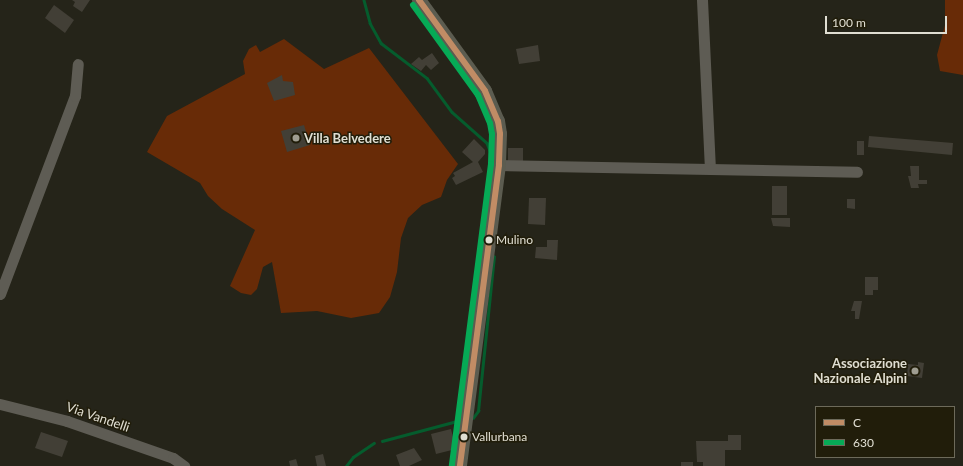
<!DOCTYPE html>
<style>
body{margin:0}
#map{position:relative;width:963px;height:466px;overflow:hidden;background:#252419;font-family:Lato,sans-serif}
div>[style]{position:absolute}
.green>*{inset:0;background:#682b07}
.stream>*{height:2.5px;margin:-1.25px;padding:0 1.25px;transform-origin:1.25px;border-radius:1.25px;background:#055c2d}
.building>*{inset:0;background:#423f36}
.minor>*{height:11px;margin:-5.5px;padding:0 5.5px;transform-origin:5.5px;border-radius:5.5px;background:#5e5c54}
.major>*{height:14px;margin:-7px;padding:0 7px;transform-origin:7px;border-radius:7px;background:#5c5c50}
.bus-1>*{height:6px;margin:-3px;padding:0 3px;transform-origin:3px;border-radius:3px;background:#c18c65}
.bus-2>*{height:6px;margin:-3px;padding:0 3px;transform-origin:3px;border-radius:3px;background:#06aa56}
.dots>*{width:11px;height:11px;translate:-50% -50%;box-sizing:border-box;border:2px solid #211d0a;border-radius:50%}
span{translate:-50% -50%;white-space:nowrap;text-align:center;line-height:1.15;-webkit-text-stroke:3px #211d0a;paint-order:stroke}
.bus-label{font-size:12px;color:#e0ded2}
.left{translate:0 -50%;text-align:left}
.poi-label{font-size:13px;color:#e0ded2;font-weight:700}
.right{translate:-100% -50%;text-align:right}
.street-label{font-size:13px;color:#e0ded2}
.legend{position:absolute;left:815px;top:406px;width:140px;height:52px;box-sizing:border-box;background:#211d0a;border:1px solid #6d6a5a;margin:0;padding:5px 7px;list-style:none;font-size:12px;color:#e0ded2}
.legend li{display:flex;align-items:center;gap:8px;height:20px}
.legend b{width:20px;border:1px solid #6d6a5a}
.scale{position:absolute;left:825px;top:16px;width:122px;height:18px;box-sizing:border-box;border:2px solid #e0ded2;border-top:0;padding-left:5px;font-size:12px;line-height:14px;white-space:nowrap;color:#e0ded2;-webkit-text-stroke:3px #211d0a;paint-order:stroke}
</style>
<div id="map">
<div class="green">
<div style="clip-path:polygon(945px 0,963px 0,963px 75px,940px 71px,937px 55px,945px 25px)"></div>
<div style="clip-path:polygon(284px 39px,324px 69px,369px 48px,458px 164px,447px 180px,441px 197px,422px 205px,408px 218px,401px 238px,397px 272px,390px 297px,379px 313px,351px 318px,317px 311px,281px 313px,272px 262px,263px 267px,257px 289px,251px 295px,241px 293px,230px 286px,255px 230px,222px 209px,208px 196px,200px 183px,147px 152px,167px 116px,245px 74px,243px 61px,249px 49px,256px 45px,260px 52px)"></div>
</div>
<div class="stream">
<div style="left:364px;top:0;width:24px;rotate:75deg"></div>
<div style="left:370px;top:23px;width:23px;rotate:61deg"></div>
<div style="left:381px;top:43px;width:58px;rotate:37.3deg"></div>
<div style="left:427px;top:78px;width:42px;rotate:53.7deg"></div>
<div style="left:452px;top:112px;width:47px;rotate:41.5deg"></div>
<div style="left:487px;top:143px;width:16px;rotate:68deg"></div>
<div style="left:473px;top:418px;width:9px;rotate:-54deg"></div>
<div style="left:478px;top:411px;width:155px;rotate:-84.1deg"></div>
<div style="left:382px;top:441px;width:82px;rotate:-14.9deg"></div>
<div style="left:346px;top:466px;width:11px;rotate:-52deg"></div>
<div style="left:353px;top:457px;width:25px;rotate:-34deg"></div>
</div>
<div class="building">
<div style="clip-path:polygon(72px 0,90px 0,82px 12px,73px 6px,75px 2px)"></div>
<div style="clip-path:polygon(54px 5px,74px 20px,65px 33px,45px 18px)"></div>
<div style="clip-path:polygon(538px 45px,540px 61px,519px 64px,516px 49px)"></div>
<div style="clip-path:polygon(432px 53px,439px 63px,431px 70px,426px 65px,421px 71px,411px 64px,419px 57px,422px 60px)"></div>
<div style="clip-path:polygon(282px 75px,283px 81px,293px 82px,295px 95px,274px 101px,267px 83px)"></div>
<div style="clip-path:polygon(304px 125px,310px 145px,287px 152px,281px 131px)"></div>
<div style="clip-path:polygon(869px 136px,953px 143px,952px 155px,868px 147px)"></div>
<div style="clip-path:polygon(474px 139px,485px 150px,485px 154px,478px 162px,483px 172px,456px 185px,452px 178px,455px 176px,453px 173px,473px 162px,462px 152px)"></div>
<div style="clip-path:polygon(857px 141px,864px 141px,864px 155px,857px 155px)"></div>
<div style="clip-path:polygon(508px 148px,523px 148px,523px 164px,508px 164px)"></div>
<div style="clip-path:polygon(910px 166px,919px 166px,919px 180px,927px 180px,927px 184px,918px 184px,919px 188px,911px 188px,908px 176px,911px 176px)"></div>
<div style="clip-path:polygon(772px 186px,787px 186px,787px 215px,772px 215px)"></div>
<div style="clip-path:polygon(529px 198px,546px 198px,545px 225px,528px 224px)"></div>
<div style="clip-path:polygon(847px 199px,855px 199px,855px 209px,847px 208px)"></div>
<div style="clip-path:polygon(771px 218px,790px 218px,790px 227px,773px 226px)"></div>
<div style="clip-path:polygon(547px 240px,558px 240px,557px 260px,535px 258px,536px 247px,547px 247px)"></div>
<div style="clip-path:polygon(865px 277px,878px 277px,878px 290px,873px 290px,873px 295px,865px 295px)"></div>
<div style="clip-path:polygon(854px 301px,862px 301px,859px 319px,855px 319px,855px 311px,851px 311px)"></div>
<div style="clip-path:polygon(918px 362px,924px 363px,922px 378px,907px 376px,908px 364px,918px 365px)"></div>
<div style="clip-path:polygon(451px 429px,456px 449px,436px 454px,431px 434px)"></div>
<div style="clip-path:polygon(41px 432px,68px 441px,62px 457px,35px 448px)"></div>
<div style="clip-path:polygon(728px 435px,741px 435px,741px 450px,725px 450px,725px 466px,703px 466px,703px 462px,697px 462px,696px 441px,728px 441px)"></div>
<div style="clip-path:polygon(414px 448px,422px 460px,409px 466px,400px 466px,396px 455px)"></div>
<div style="clip-path:polygon(323px 454px,326px 466px,317px 466px,315px 456px)"></div>
<div style="clip-path:polygon(296px 459px,298px 466px,290px 466px,289px 461px)"></div>
<div style="clip-path:polygon(681px 462px,693px 462px,693px 466px,681px 466px)"></div>
</div>
<div class="minor">
<div style="left:702px;top:0;width:169px;rotate:87.3deg"></div>
<div style="left:499px;top:165px;width:358px;rotate:1.1deg"></div>
<div style="left:0;top:294px;width:212px;rotate:-69.3deg"></div>
<div style="left:75px;top:96px;width:32px;rotate:-85deg"></div>
<div style="left:0;top:404px;width:69px;rotate:14.2deg"></div>
<div style="left:67px;top:421px;width:112px;rotate:19.2deg"></div>
<div style="left:173px;top:458px;width:14px;rotate:36deg"></div>
</div>
<div class="major">
<div style="left:419px;top:0;width:112px;rotate:54deg"></div>
<div style="left:485px;top:91px;width:33px;rotate:67deg"></div>
<div style="left:498px;top:121px;width:13px;rotate:81deg"></div>
<div style="left:500px;top:134px;width:31px;rotate:92deg"></div>
<div style="left:499px;top:165px;width:304px;rotate:97.4deg"></div>
</div>
<div class="bus-1">
<div style="left:419px;top:0;width:112px;rotate:54deg"></div>
<div style="left:485px;top:91px;width:33px;rotate:67deg"></div>
<div style="left:498px;top:121px;width:13px;rotate:81deg"></div>
<div style="left:500px;top:134px;width:31px;rotate:92deg"></div>
<div style="left:499px;top:165px;width:304px;rotate:97.4deg"></div>
</div>
<div class="bus-2">
<div style="left:413px;top:5px;width:111px;rotate:54.2deg"></div>
<div style="left:478px;top:95px;width:30px;rotate:67deg"></div>
<div style="left:490px;top:123px;width:11px;rotate:80deg"></div>
<div style="left:492px;top:134px;width:30px;rotate:92deg"></div>
<div style="left:491px;top:164px;width:304px;rotate:97.4deg"></div>
</div>
<div class="dots">
<div style="left:296px;top:138px;background:#9f9d91"></div>
<div style="left:489px;top:240px;background:#e0ded2"></div>
<div style="left:915px;top:371px;background:#9f9d91"></div>
<div style="left:464px;top:437px;background:#e0ded2"></div>
</div>
<div class="bus-label">
<span class="left" style="left:496px;top:240px">Mulino</span>
<span class="left" style="left:472px;top:437px">Vallurbana</span>
</div>
<div class="poi-label">
<span class="left" style="left:304px;top:138px">Villa Belvedere</span>
<span class="right" style="left:907px;top:371px">Associazione<br>Nazionale Alpini</span>
</div>
<div class="street-label">
<span style="left:98px;top:417px;rotate:19deg">Via Vandelli</span>
</div>
<ul class="legend">
<li><b style="height:5px;background:#c18c65"></b>C</li>
<li><b style="height:5px;background:#06aa56"></b>630</li>
</ul>
<div class="scale">100 m</div>
</div>
